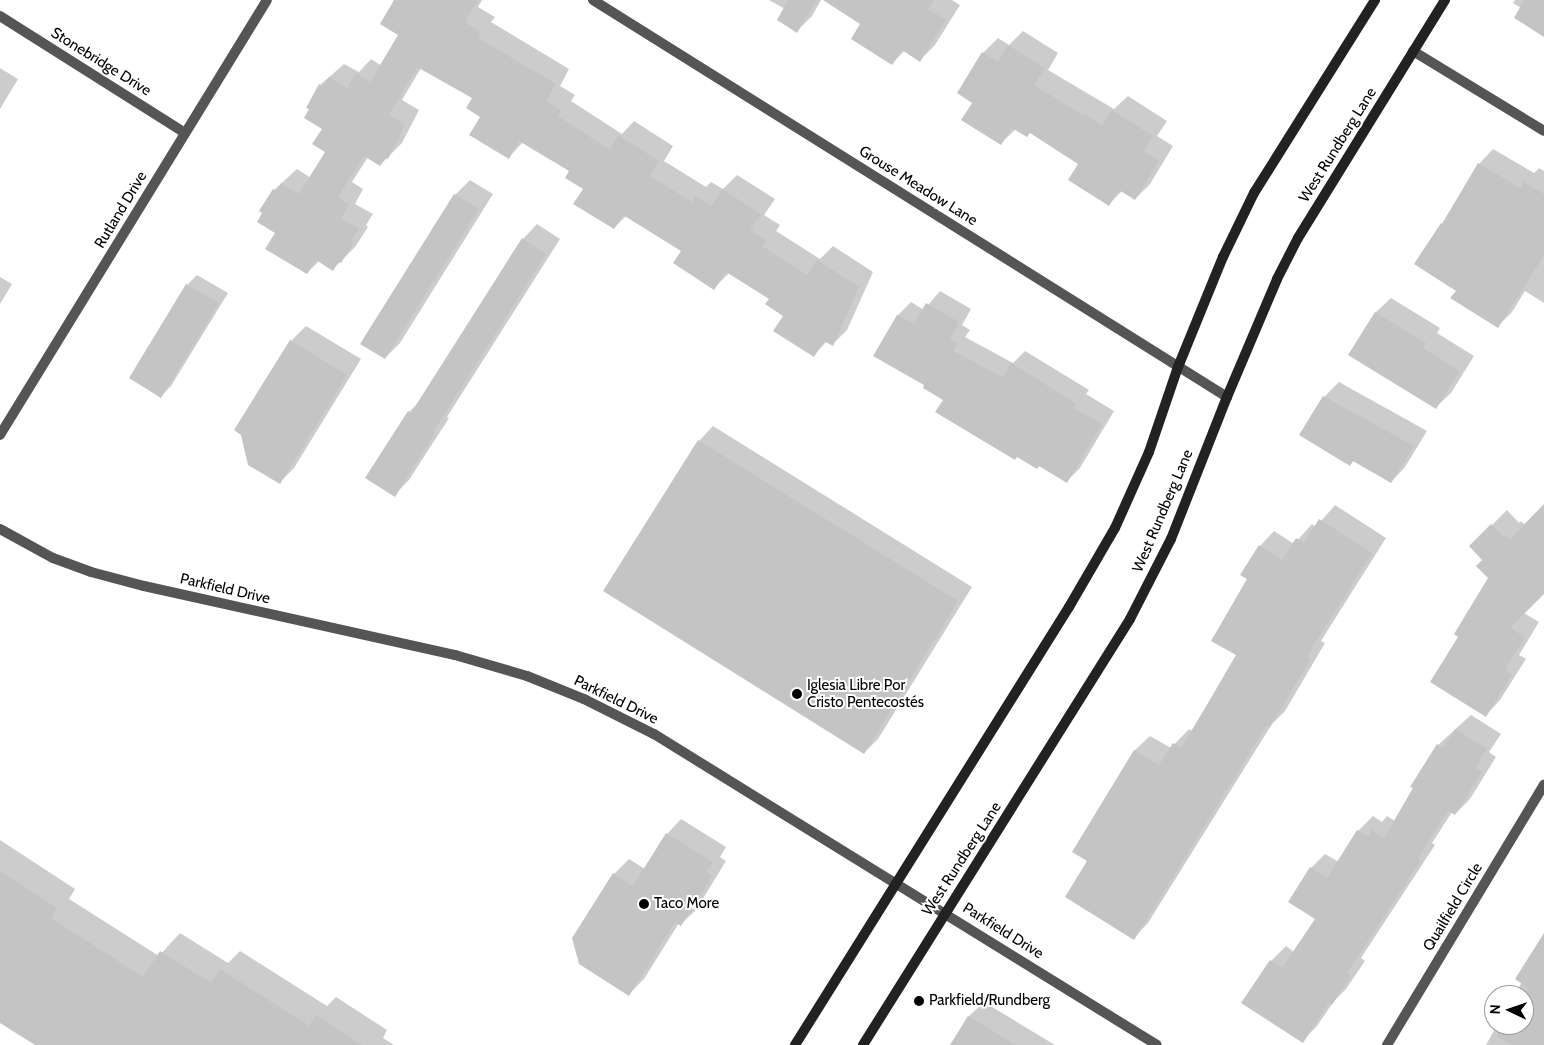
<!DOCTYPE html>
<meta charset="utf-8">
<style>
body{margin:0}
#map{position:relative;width:1544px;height:1045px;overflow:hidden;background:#fff;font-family:Cabin,sans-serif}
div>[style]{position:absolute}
.shadow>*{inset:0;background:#0003}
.building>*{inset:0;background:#c4c4c4}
.minor>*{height:10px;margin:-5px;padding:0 5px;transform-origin:5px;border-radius:5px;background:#555}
.tertiary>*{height:10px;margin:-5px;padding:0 5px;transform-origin:5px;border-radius:5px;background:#555}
.secondary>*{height:10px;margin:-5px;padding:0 5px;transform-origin:5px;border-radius:5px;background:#222}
.dots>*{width:14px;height:14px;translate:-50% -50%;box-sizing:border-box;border:2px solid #fff;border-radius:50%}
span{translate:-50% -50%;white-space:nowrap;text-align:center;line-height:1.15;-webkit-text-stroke:4px #fff;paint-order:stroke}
.street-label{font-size:15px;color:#000}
.poi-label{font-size:15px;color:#000}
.left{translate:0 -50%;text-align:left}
.north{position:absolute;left:1484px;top:985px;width:50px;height:50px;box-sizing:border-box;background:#fff;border:1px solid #999;border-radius:50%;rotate:273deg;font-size:14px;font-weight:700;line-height:20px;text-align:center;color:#000}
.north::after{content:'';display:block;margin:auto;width:18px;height:22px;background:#000;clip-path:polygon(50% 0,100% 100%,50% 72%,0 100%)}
</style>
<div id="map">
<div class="shadow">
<div style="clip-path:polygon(395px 0,482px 0,478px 7px,495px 17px,491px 22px,569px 69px,560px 86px,575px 95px,571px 101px,622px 134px,634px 121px,673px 146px,664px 161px,706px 187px,711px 182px,723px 189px,737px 175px,775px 199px,764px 215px,780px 225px,776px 231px,820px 259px,833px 246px,873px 272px,847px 330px,832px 345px,827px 341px,813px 356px,770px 299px,729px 273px,714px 288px,683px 250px,626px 216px,614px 228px,571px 170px,523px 142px,509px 157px,482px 116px,473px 98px,421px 68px,402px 100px,419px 110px,402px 143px,380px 165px,368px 157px,352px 182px,363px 189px,355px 204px,373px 214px,366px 225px,368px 227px,355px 247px,333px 269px,319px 261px,307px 273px,276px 232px,274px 190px,297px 169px,311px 178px,327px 151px,320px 85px,344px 64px,359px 72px,371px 59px,382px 66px,400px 34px)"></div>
<div style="clip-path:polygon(769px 0,821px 0,812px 16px,797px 31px,785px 9px)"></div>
<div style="clip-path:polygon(825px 0,952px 0,960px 5px,935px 45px,920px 60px,905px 50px,892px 64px,862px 23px)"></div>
<div style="clip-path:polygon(1515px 0,1544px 0,1544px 36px,1521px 8px,1513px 3px)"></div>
<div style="clip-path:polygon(1023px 31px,1058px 53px,1048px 70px,1114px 109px,1128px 96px,1167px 121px,1157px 136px,1173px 146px,1150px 184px,1135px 199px,1122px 191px,1109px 204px,1079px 164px,1031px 132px,1016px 129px,1001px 143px,973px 102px,983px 53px,998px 38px,1009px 45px)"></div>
<div style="clip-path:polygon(0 68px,18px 79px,0 109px)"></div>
<div style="clip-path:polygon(1493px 149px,1534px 173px,1539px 168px,1544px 171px,1544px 303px,1525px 291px,1512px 312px,1497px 327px,1457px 290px,1442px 224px,1479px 164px)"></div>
<div style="clip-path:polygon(470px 180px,493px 194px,400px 343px,385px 358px,455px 195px)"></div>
<div style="clip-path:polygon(537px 224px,560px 239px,447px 417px,449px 418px,409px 480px,394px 495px,367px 477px,409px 412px,421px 400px,523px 239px)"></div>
<div style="clip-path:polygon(197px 275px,228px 293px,171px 386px,161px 396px,130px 378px,187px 285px)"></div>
<div style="clip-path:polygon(0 277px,12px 284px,0 304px)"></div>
<div style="clip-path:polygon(940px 291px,971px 309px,962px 325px,970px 330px,965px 337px,1013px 363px,1025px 351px,1089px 390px,1086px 394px,1114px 411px,1080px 468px,1067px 481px,926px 385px,875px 356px,898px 315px,911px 302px,924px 310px)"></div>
<div style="clip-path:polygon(1391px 298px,1440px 328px,1437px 333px,1474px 356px,1451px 393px,1436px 407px,1350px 354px,1376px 312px)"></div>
<div style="clip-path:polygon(306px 326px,361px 359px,294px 468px,279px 483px,291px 341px)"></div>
<div style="clip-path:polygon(1339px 382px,1427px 431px,1405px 467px,1391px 482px,1354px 460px,1350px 465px,1301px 435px,1324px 397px)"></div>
<div style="clip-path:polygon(713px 426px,972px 587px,878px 739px,864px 753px,699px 441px)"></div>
<div style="clip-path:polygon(1335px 505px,1386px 538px,1321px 641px,1325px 643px,1285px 711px,1272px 724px,1148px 923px,1134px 938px,1088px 860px,1074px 852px,1135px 750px,1150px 736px,1171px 748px,1189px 729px,1192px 731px,1238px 655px,1249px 579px,1260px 546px,1274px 531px,1294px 544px,1312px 524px,1316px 527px)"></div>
<div style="clip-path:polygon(1544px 506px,1544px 593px,1524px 613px,1539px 622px,1519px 655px,1526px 659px,1500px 700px,1486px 715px,1460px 637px,1490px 578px,1484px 559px,1471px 546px,1507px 510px,1519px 523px,1521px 521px,1525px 525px)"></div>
<div style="clip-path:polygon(1471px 715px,1501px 734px,1489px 752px,1496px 757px,1470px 799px,1455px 814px,1452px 812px,1432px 843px,1435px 845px,1361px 958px,1365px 961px,1346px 989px,1334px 1001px,1317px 1026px,1302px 1041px,1271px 961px,1286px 946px,1294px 952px,1317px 919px,1311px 868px,1325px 854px,1339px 862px,1358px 831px,1373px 816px,1382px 822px,1387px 816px,1395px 821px,1438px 745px)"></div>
<div style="clip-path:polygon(681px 819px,726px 847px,720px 857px,726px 861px,696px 910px,681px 924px,679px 923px,644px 979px,629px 994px,614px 874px,629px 859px,645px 869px,667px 834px)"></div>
<div style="clip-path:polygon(0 840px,75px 889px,69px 899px,159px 956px,180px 933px,228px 963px,240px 951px,327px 1006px,336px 997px,387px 1030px,383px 1038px,394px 1045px,38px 1045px,0 1021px)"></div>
<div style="clip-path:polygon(1544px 939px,1544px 1045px,1486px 1045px,1497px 1025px,1524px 1025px,1524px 995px,1515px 995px)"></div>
<div style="clip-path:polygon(984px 1002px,1055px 1045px,952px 1045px,969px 1016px)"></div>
</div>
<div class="building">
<div style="clip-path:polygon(394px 0,478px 0,465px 22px,481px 32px,478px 38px,556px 84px,546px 101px,561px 110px,558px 116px,610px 150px,618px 135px,659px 161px,650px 176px,692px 202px,696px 196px,711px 206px,722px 189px,761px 214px,750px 230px,766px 240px,762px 246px,807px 275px,817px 260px,859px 287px,833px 346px,824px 341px,814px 357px,773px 331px,783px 316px,765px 304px,769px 299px,726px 272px,714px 290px,673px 263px,681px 251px,623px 215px,614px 229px,573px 204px,583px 189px,565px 178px,569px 171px,519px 141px,509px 159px,469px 135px,480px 117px,466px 108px,472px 98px,417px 67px,389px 115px,405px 125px,388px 159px,386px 158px,380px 166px,364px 156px,338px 197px,349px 204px,341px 219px,359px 229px,352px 240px,354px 242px,341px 263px,338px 262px,333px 271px,316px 260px,307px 274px,265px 249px,275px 233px,257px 222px,262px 213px,259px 211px,273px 189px,276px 191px,281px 183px,299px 194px,325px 152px,312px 144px,322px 129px,304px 118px,309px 109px,306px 108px,319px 84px,323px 86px,329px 77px,347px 88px,356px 73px,370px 82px,398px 35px,380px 24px)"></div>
<div style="clip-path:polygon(788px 0,816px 0,797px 33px,777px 20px)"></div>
<div style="clip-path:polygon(823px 0,934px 0,928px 9px,946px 20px,920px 62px,902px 50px,892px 65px,851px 39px,860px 24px)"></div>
<div style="clip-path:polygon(1524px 0,1544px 0,1544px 37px,1514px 18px)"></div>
<div style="clip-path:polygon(1008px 45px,1045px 68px,1034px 85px,1084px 116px,1085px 114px,1102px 126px,1112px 110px,1153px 136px,1144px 151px,1159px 161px,1135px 200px,1119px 190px,1109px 206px,1068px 180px,1078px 164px,1030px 133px,1027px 137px,1012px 128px,1001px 145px,961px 120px,972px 103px,957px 93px,982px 52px,998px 62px)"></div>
<div style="clip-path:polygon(1478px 163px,1520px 188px,1523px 182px,1544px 194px,1544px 255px,1498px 328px,1450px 298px,1456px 291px,1414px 264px,1441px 223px,1442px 224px)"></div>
<div style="clip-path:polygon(454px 194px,479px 209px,385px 359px,360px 344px)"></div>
<div style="clip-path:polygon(522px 238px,546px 254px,433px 432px,435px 433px,395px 497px,365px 478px,408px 411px,411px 413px)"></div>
<div style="clip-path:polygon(186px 284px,219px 303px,161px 398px,129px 378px)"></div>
<div style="clip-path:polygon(926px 303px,959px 322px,950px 339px,957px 344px,953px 351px,1003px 377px,1011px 363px,1077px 404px,1074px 408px,1102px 424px,1067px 483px,1039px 466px,1037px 469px,1017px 457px,1015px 460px,935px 412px,943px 400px,923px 388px,924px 385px,873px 356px,897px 315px,914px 324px)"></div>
<div style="clip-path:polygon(1375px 312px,1426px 343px,1423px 348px,1460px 371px,1436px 409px,1348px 355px)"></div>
<div style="clip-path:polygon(290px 340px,347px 375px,280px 484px,248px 465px,241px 435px,234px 430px)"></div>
<div style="clip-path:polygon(1323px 396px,1414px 446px,1391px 483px,1353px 461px,1350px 466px,1299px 435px)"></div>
<div style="clip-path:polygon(698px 440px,958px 601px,864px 754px,603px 591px)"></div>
<div style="clip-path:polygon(1544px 504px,1544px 594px,1510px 628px,1525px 637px,1505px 670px,1512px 674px,1486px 717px,1430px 682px,1458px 637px,1454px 634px,1488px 578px,1476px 566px,1482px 560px,1469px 546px,1491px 524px,1504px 537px,1505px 535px,1510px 539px)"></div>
<div style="clip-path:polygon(1319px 519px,1372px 553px,1307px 656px,1311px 658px,1270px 727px,1267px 725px,1134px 940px,1065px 897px,1087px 861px,1072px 852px,1134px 750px,1159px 765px,1173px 743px,1181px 748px,1208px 703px,1236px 655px,1211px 641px,1247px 579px,1240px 575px,1259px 545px,1282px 560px,1296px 538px,1304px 543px)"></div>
<div style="clip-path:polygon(1455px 729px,1487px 749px,1475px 768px,1482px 772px,1455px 815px,1448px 811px,1418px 858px,1421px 860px,1347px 973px,1351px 976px,1332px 1005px,1329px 1003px,1303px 1043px,1241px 1003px,1270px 960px,1282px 968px,1315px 919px,1288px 902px,1310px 867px,1327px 878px,1357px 830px,1368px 836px,1372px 830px,1384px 838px,1413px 788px,1410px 787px,1437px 744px,1443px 748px)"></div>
<div style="clip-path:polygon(666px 833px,713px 862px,706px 872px,712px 876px,681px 926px,675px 922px,629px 996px,579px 964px,572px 938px,613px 873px,633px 886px)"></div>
<div style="clip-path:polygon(0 871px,57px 908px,51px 918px,143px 977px,160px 951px,211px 983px,220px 969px,309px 1026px,316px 1015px,362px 1045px,35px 1045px,0 1023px)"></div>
<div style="clip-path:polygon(1544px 933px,1544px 1045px,1511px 1045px,1497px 1036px,1504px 1025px,1524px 1025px,1523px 995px,1528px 988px,1515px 979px)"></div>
<div style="clip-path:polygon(968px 1016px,1016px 1045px,950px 1045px)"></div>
</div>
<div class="minor">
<div style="left:593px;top:0;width:748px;rotate:32.05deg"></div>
<div style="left:0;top:16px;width:219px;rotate:32.3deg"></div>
<div style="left:1413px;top:51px;width:153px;rotate:31.4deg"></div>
<div style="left:1387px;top:1045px;width:304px;rotate:-58.9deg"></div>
</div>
<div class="tertiary">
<div style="left:0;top:435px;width:510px;rotate:-58.46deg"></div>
<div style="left:0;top:529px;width:60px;rotate:28.7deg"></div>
<div style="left:53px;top:558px;width:40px;rotate:20.2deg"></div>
<div style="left:91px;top:572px;width:55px;rotate:14.8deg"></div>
<div style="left:144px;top:586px;width:319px;rotate:12.5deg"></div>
<div style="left:455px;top:655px;width:75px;rotate:16.3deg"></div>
<div style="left:527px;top:676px;width:61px;rotate:22deg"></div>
<div style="left:584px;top:699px;width:78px;rotate:26.6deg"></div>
<div style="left:654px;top:734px;width:591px;rotate:31.73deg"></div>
</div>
<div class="secondary">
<div style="left:795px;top:1045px;width:517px;rotate:-57.97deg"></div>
<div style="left:1069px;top:607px;width:91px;rotate:-59.8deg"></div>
<div style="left:1115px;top:528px;width:83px;rotate:-65.9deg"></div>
<div style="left:1149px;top:452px;width:90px;rotate:-71.2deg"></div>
<div style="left:1178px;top:367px;width:119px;rotate:-67.8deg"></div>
<div style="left:1223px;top:257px;width:71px;rotate:-64.2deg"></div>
<div style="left:1254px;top:193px;width:228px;rotate:-57.9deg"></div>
<div style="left:863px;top:1045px;width:503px;rotate:-57.92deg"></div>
<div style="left:1130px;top:619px;width:90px;rotate:-62.9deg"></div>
<div style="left:1171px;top:539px;width:153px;rotate:-68.5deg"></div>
<div style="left:1227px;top:397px;width:128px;rotate:-67deg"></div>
<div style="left:1277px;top:279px;width:46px;rotate:-62.9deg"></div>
<div style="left:1298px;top:238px;width:280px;rotate:-58.3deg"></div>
</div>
<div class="dots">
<div style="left:797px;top:694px;background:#000"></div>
<div style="left:644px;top:904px;background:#000"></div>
<div style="left:919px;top:1001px;background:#000"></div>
</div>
<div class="street-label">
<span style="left:101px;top:62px;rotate:32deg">Stonebridge Drive</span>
<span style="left:1338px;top:145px;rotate:-58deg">West Rundberg Lane</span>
<span style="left:918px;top:186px;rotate:32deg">Grouse Meadow Lane</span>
<span style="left:121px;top:210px;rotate:-59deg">Rutland Drive</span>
<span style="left:1163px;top:511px;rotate:-67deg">West Rundberg Lane</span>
<span style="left:225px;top:589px;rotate:13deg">Parkfield Drive</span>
<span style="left:616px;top:700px;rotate:26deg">Parkfield Drive</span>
<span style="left:962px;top:859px;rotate:-57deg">West Rundberg Lane</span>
<span style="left:1453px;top:907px;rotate:-59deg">Quailfield Circle</span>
<span style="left:1003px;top:931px;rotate:32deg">Parkfield Drive</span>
</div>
<div class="poi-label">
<span class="left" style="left:807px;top:694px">Iglesia Libre Por<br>Cristo Pentecostés</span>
<span class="left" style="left:654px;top:904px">Taco More</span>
<span class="left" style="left:929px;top:1001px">Parkfield/Rundberg</span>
</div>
<div class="north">N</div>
</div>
